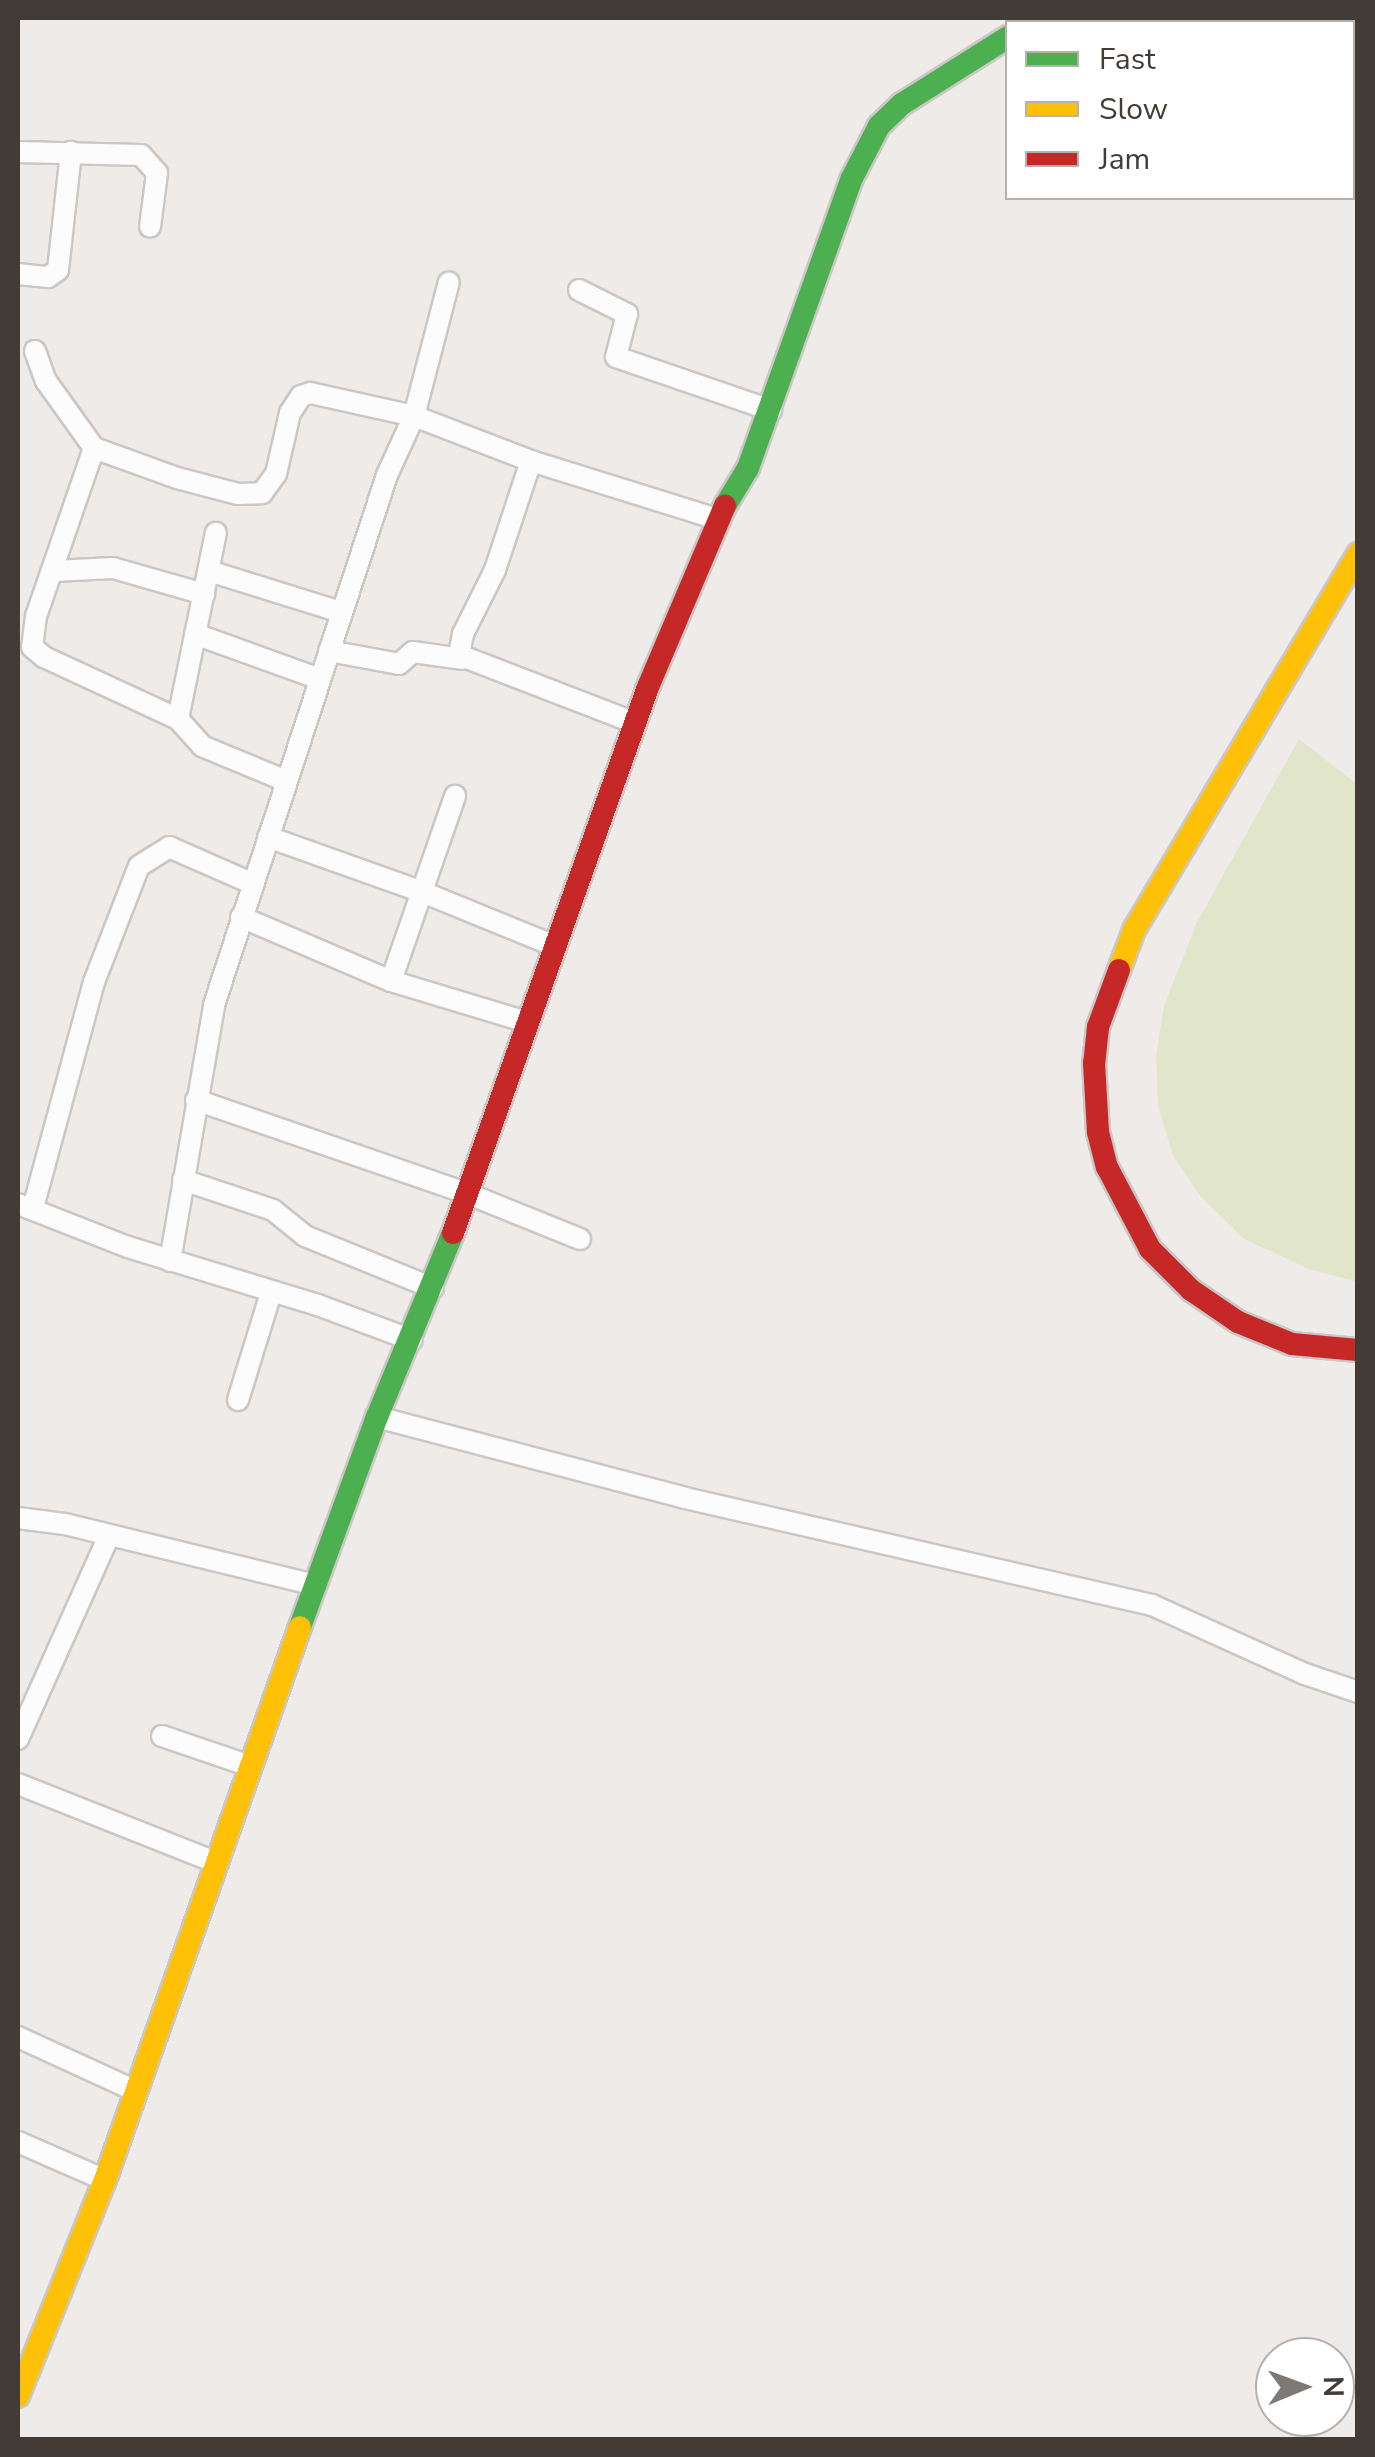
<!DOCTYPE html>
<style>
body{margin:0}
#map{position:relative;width:1375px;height:2457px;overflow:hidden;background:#eeebe9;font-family:"Nunito Sans",sans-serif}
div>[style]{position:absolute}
.green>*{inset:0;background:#e1e6cb}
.roads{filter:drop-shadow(2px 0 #cac7c5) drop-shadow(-2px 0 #cac7c5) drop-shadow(0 2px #cac7c5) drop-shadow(0 -2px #cac7c5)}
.street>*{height:20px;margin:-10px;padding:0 10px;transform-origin:10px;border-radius:10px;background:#fcfcfc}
.fast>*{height:22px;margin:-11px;padding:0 11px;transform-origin:11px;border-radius:11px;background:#4caf50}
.slow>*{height:22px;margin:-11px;padding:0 11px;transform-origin:11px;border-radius:11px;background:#ffc107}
.jam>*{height:22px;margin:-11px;padding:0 11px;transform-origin:11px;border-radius:11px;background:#c62828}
span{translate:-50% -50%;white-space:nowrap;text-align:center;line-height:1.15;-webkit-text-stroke:8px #fff;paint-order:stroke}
.frame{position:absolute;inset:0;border:20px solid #433b36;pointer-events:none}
.legend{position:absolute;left:1005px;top:20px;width:350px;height:180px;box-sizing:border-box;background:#fff;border:2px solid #b4b1af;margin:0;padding:12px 18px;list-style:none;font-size:30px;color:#433b36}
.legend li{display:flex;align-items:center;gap:20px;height:50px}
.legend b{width:50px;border:2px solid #b4b1af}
.north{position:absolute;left:1255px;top:2337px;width:100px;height:100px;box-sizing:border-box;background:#fff;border:2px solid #b4b1af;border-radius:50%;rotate:89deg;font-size:28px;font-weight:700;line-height:40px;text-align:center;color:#433b36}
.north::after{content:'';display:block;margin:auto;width:35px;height:45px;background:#7f7975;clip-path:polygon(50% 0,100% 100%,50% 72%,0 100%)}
</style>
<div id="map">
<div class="green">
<div style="clip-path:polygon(1299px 739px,1357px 784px,1357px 1282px,1309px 1269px,1244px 1239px,1202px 1198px,1173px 1156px,1158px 1105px,1156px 1055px,1164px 1006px,1196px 924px)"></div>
</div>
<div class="roads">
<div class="street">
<div style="left:1028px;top:22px;width:9px;rotate:-27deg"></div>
<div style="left:18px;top:152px;width:123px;rotate:1.4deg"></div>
<div style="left:141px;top:155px;width:24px;rotate:48deg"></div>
<div style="left:157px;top:173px;width:54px;rotate:97.4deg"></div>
<div style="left:18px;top:274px;width:30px;rotate:6deg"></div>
<div style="left:48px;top:277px;width:12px;rotate:-35deg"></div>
<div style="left:58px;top:270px;width:119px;rotate:-83.7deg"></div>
<div style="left:579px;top:290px;width:54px;rotate:26.6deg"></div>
<div style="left:627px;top:314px;width:44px;rotate:104.3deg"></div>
<div style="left:616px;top:357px;width:164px;rotate:18.9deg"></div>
<div style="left:35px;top:351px;width:32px;rotate:70deg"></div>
<div style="left:46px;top:381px;width:82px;rotate:54.4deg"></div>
<div style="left:94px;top:448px;width:88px;rotate:19.9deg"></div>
<div style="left:177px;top:478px;width:63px;rotate:14.7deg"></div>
<div style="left:238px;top:494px;width:24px;rotate:-2deg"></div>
<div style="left:262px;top:493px;width:24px;rotate:-54deg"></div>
<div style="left:276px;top:474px;width:63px;rotate:-77.1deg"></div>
<div style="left:290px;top:413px;width:20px;rotate:-57deg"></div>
<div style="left:301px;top:396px;width:9px;rotate:-18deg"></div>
<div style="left:310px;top:393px;width:107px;rotate:12.5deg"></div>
<div style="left:414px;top:416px;width:138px;rotate:-75.4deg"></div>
<div style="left:94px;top:448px;width:178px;rotate:109deg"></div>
<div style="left:36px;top:616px;width:31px;rotate:97deg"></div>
<div style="left:32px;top:647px;width:16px;rotate:40deg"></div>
<div style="left:44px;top:657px;width:148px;rotate:24.8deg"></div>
<div style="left:178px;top:719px;width:36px;rotate:48deg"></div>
<div style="left:202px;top:746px;width:91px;rotate:22.6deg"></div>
<div style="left:531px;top:461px;width:115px;rotate:108.3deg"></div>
<div style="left:495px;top:570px;width:72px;rotate:116.6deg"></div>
<div style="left:463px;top:634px;width:21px;rotate:101deg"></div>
<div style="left:459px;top:655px;width:189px;rotate:21.1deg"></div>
<div style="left:54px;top:571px;width:59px;rotate:-2.9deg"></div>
<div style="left:113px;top:568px;width:95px;rotate:15.9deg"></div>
<div style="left:209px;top:571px;width:138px;rotate:17.3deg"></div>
<div style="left:195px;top:634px;width:133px;rotate:19.8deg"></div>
<div style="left:329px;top:651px;width:71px;rotate:10.5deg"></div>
<div style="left:399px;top:664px;width:18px;rotate:-41deg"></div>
<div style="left:413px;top:652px;width:49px;rotate:8.1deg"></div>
<div style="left:178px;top:719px;width:190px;rotate:-78.5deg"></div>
<div style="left:268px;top:837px;width:161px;rotate:19.6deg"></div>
<div style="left:420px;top:891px;width:143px;rotate:22.2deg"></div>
<div style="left:241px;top:917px;width:163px;rotate:23.1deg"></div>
<div style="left:391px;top:981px;width:142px;rotate:16.8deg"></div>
<div style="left:391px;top:981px;width:196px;rotate:-70.9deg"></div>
<div style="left:196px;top:1100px;width:286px;rotate:19deg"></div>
<div style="left:466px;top:1193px;width:123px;rotate:22deg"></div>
<div style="left:183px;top:1180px;width:95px;rotate:18.4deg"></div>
<div style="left:273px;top:1210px;width:41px;rotate:39.1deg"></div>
<div style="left:305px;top:1236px;width:138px;rotate:22.1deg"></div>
<div style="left:18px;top:1204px;width:118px;rotate:21.4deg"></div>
<div style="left:128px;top:1247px;width:199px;rotate:17deg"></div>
<div style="left:318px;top:1305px;width:100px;rotate:20.4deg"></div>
<div style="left:33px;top:1208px;width:234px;rotate:-74.9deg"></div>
<div style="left:94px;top:982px;width:124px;rotate:-68.8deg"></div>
<div style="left:139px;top:866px;width:36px;rotate:-32deg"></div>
<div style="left:169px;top:847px;width:90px;rotate:23.7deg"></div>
<div style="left:170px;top:1261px;width:260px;rotate:-80.2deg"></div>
<div style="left:214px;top:1005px;width:558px;rotate:-71.92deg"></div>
<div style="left:387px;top:475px;width:65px;rotate:-65.4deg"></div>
<div style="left:414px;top:416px;width:125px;rotate:21deg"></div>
<div style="left:531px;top:461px;width:195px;rotate:17.3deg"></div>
<div style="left:238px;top:1400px;width:112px;rotate:-72.9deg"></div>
<div style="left:377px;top:1417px;width:318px;rotate:14.7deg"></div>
<div style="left:685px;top:1498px;width:479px;rotate:12.9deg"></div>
<div style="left:1152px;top:1605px;width:168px;rotate:24.3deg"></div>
<div style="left:1305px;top:1674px;width:56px;rotate:18.8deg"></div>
<div style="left:18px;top:1518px;width:47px;rotate:7.3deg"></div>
<div style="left:65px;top:1524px;width:257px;rotate:13.7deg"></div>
<div style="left:162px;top:1736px;width:93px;rotate:18.8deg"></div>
<div style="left:18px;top:1739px;width:222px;rotate:-65.9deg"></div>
<div style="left:18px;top:1784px;width:215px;rotate:21.6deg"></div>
<div style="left:18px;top:2037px;width:130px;rotate:24.6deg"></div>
<div style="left:18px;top:2142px;width:95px;rotate:23.6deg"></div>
</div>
<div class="fast">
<div style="left:725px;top:506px;width:44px;rotate:-58.8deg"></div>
<div style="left:748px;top:468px;width:306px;rotate:-70.3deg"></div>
<div style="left:851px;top:180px;width:61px;rotate:-62.6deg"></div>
<div style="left:879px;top:126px;width:32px;rotate:-44deg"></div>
<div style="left:902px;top:104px;width:125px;rotate:-32.3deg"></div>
<div style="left:300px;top:1627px;width:224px;rotate:-69.9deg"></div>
<div style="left:377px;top:1417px;width:199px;rotate:-67.6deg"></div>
</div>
<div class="slow">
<div style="left:1119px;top:970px;width:43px;rotate:-69.4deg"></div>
<div style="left:1134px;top:930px;width:438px;rotate:-59.2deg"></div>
<div style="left:18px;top:2396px;width:233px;rotate:-68.1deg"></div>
<div style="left:105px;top:2180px;width:586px;rotate:-70.58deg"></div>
</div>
<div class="jam">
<div style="left:1119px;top:970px;width:61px;rotate:110.2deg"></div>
<div style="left:1098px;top:1027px;width:36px;rotate:96deg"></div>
<div style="left:1094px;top:1063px;width:69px;rotate:86.7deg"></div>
<div style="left:1098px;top:1132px;width:36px;rotate:76deg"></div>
<div style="left:1107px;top:1167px;width:93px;rotate:62.3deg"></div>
<div style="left:1150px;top:1249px;width:58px;rotate:45deg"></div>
<div style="left:1191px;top:1290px;width:57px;rotate:34.2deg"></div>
<div style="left:1238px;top:1322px;width:58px;rotate:22.2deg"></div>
<div style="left:1292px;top:1344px;width:66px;rotate:5.2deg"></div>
<div style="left:453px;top:1233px;width:580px;rotate:-70.35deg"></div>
<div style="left:648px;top:687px;width:197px;rotate:-67deg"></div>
</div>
</div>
<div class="frame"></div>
<ul class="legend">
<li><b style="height:12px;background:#4caf50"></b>Fast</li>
<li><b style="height:12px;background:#ffc107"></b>Slow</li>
<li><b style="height:12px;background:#c62828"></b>Jam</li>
</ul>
<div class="north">N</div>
</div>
